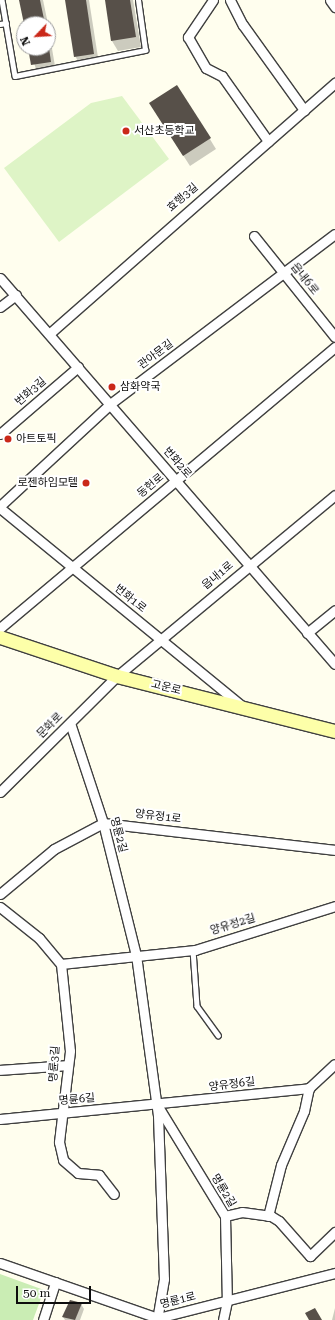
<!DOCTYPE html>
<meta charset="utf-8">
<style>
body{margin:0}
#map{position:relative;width:335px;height:1320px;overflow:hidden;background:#fffeee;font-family:"Roboto Serif","Noto Sans KR",serif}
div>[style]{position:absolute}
.green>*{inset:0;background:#caedb4}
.pitch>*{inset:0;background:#def4c6}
.shadow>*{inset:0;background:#0003}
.building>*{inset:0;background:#575049}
.roads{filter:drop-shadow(1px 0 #404040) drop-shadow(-1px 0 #404040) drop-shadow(0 1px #404040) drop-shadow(0 -1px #404040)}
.lane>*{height:4.5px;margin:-2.25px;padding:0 2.25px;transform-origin:2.25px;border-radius:2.25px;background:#fff}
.street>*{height:9px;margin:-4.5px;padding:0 4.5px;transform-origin:4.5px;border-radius:4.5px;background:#fff}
.secondary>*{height:13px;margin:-6.5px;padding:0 6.5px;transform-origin:6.5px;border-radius:6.5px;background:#fdffa9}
.dots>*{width:11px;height:11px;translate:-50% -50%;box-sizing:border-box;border:2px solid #fff;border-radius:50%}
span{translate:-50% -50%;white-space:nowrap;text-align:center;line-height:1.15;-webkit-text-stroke:4px #fff;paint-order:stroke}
.poi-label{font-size:11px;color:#0d0d0d}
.left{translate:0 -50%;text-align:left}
.right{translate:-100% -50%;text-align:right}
.street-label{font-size:11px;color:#0d0d0d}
.north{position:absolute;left:16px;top:16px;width:40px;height:40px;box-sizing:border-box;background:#fff;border:1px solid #9e9e9e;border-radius:50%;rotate:245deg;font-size:11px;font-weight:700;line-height:16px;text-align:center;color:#0d0d0d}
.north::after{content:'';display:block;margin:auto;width:14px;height:18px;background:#ca2819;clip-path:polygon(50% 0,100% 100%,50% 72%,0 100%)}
.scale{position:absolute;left:16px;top:1286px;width:75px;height:18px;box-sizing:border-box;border:2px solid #0d0d0d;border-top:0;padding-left:5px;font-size:12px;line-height:14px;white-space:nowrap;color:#0d0d0d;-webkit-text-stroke:3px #fff;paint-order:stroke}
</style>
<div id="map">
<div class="green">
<div style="clip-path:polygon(0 1274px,44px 1290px,33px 1320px,0 1320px)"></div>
</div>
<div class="pitch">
<div style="clip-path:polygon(122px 96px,169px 159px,59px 242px,4px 168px,91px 103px)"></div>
</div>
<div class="shadow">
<div style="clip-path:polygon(20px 0,43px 0,48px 24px,25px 24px)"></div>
<div style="clip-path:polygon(66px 0,89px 0,99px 64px,81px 66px,75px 56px)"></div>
<div style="clip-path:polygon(106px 0,133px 0,141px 47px,118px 51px,112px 41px)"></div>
<div style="clip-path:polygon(48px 25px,56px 72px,38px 75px,29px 48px,48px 48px)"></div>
<div style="clip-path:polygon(177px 86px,216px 149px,190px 166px,156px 113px)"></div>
<div style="clip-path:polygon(81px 1304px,84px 1309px,80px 1320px,65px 1320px,63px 1317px)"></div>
<div style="clip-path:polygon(335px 1308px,335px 1320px,332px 1320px)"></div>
</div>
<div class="building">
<div style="clip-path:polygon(19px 0,40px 0,45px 24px,24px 24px)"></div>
<div style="clip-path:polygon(65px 0,86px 0,94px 54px,74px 57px)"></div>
<div style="clip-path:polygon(105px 0,130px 0,136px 37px,111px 41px)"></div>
<div style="clip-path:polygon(28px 48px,49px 48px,51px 62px,31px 65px)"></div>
<div style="clip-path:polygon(177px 85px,211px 138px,183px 156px,149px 103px)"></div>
<div style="clip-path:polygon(70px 1300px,82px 1303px,75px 1320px,62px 1317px)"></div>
<div style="clip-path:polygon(315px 1308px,322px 1320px,309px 1320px,305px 1313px)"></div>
</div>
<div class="roads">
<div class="lane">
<div style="left:2px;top:0;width:77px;rotate:80.3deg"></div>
<div style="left:15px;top:76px;width:133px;rotate:-11.3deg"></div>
<div style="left:145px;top:50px;width:50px;rotate:-98deg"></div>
<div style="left:0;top:24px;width:6px;rotate:-9deg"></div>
<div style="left:193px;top:950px;width:56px;rotate:85.9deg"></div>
<div style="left:197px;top:1006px;width:36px;rotate:54deg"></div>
</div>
<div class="street">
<div style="left:213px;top:0;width:45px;rotate:124deg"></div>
<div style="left:188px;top:37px;width:36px;rotate:60deg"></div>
<div style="left:206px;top:68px;width:18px;rotate:27deg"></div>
<div style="left:222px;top:76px;width:80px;rotate:54.7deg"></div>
<div style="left:230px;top:0;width:28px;rotate:63deg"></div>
<div style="left:243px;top:25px;width:105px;rotate:54.3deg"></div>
<div style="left:330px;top:0;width:9px;rotate:54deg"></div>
<div style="left:254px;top:236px;width:129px;rotate:51.3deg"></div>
<div style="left:0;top:278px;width:511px;rotate:49.05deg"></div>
<div style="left:0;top:307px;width:20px;rotate:-37deg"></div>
<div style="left:49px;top:334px;width:381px;rotate:-41.3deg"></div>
<div style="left:0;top:434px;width:103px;rotate:-40.7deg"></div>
<div style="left:0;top:506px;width:150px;rotate:-42.8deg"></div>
<div style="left:110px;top:404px;width:282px;rotate:-37.1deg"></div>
<div style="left:0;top:508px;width:313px;rotate:39.3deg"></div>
<div style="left:0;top:628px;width:437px;rotate:-40deg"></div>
<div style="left:307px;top:633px;width:36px;rotate:-39deg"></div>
<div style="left:70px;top:723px;width:105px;rotate:71.7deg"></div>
<div style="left:103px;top:823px;width:136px;rotate:76deg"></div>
<div style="left:136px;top:955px;width:162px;rotate:82.2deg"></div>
<div style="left:158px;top:1116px;width:163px;rotate:87.9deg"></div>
<div style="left:164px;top:1279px;width:42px;rotate:99.7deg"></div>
<div style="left:0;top:792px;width:165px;rotate:-44.8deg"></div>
<div style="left:117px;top:676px;width:283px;rotate:-39.7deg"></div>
<div style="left:0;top:894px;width:70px;rotate:-39.8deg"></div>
<div style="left:54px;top:849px;width:55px;rotate:-28deg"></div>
<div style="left:103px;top:823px;width:234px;rotate:6.6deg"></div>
<div style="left:0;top:907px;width:50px;rotate:38.5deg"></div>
<div style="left:39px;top:938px;width:34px;rotate:50deg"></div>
<div style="left:61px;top:964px;width:87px;rotate:84.1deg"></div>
<div style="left:70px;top:1051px;width:92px;rotate:96.9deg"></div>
<div style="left:59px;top:1142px;width:18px;rotate:77deg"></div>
<div style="left:63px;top:1160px;width:20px;rotate:41deg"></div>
<div style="left:78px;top:1173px;width:21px;rotate:5deg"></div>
<div style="left:99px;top:1175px;width:24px;rotate:52deg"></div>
<div style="left:61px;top:964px;width:135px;rotate:-6deg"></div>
<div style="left:195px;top:950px;width:147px;rotate:-17.4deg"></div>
<div style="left:0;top:1070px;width:68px;rotate:-4.2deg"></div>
<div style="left:159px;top:1108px;width:127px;rotate:58.6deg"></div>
<div style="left:225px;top:1216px;width:85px;rotate:88.7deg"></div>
<div style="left:227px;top:1301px;width:19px;rotate:102deg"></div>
<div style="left:0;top:1119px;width:311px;rotate:-5.7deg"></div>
<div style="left:309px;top:1088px;width:35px;rotate:-43deg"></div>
<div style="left:225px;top:1216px;width:17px;rotate:-13deg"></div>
<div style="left:242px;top:1212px;width:29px;rotate:8deg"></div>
<div style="left:271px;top:1216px;width:9px;rotate:32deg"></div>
<div style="left:279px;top:1221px;width:47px;rotate:48.5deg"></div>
<div style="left:310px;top:1256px;width:35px;rotate:-44deg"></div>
<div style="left:268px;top:1216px;width:53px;rotate:-75.7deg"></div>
<div style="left:281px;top:1165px;width:59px;rotate:-66.9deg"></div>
<div style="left:304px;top:1111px;width:24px;rotate:-78deg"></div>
<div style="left:0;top:1263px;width:167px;rotate:19.2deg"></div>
<div style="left:158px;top:1318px;width:183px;rotate:-14.3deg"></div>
<div style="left:43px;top:1320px;width:40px;rotate:-72deg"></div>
</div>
<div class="secondary">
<div style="left:0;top:637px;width:123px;rotate:18.4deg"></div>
<div style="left:117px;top:676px;width:225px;rotate:14.2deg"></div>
</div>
</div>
<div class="dots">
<div style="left:126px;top:131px;background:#ca2819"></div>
<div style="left:112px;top:387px;background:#ca2819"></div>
<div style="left:8px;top:439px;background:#ca2819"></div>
<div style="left:86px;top:483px;background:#ca2819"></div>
</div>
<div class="poi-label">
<span class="left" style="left:134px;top:131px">서산초등학교</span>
<span class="left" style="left:120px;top:387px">삼화약국</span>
<span class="left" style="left:16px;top:439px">아트토픽</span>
<span class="right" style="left:78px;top:483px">로젠하임모텔</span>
</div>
<div class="street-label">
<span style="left:183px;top:198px;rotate:-41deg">효행3길</span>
<span style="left:304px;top:279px;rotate:51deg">읍내6로</span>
<span style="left:156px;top:355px;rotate:-37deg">관아문길</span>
<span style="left:31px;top:392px;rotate:-41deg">번화3길</span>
<span style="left:177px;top:463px;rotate:49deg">번화2로</span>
<span style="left:151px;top:486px;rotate:-40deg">동헌로</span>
<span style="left:218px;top:576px;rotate:-40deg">읍내1로</span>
<span style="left:130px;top:599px;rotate:39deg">번화1로</span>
<span style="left:166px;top:688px;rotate:14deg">고운로</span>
<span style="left:50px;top:726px;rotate:-45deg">문화로</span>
<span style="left:158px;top:817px;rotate:7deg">양유정1로</span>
<span style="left:118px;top:835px;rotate:75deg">명륜2길</span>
<span style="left:233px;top:925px;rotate:-17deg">양유정2길</span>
<span style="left:55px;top:1064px;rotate:-86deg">명륜3길</span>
<span style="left:232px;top:1085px;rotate:-7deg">양유정6길</span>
<span style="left:77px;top:1100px;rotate:-5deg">명륜6길</span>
<span style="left:223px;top:1191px;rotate:59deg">명륜2길</span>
<span style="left:178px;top:1301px;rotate:-14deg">명륜1로</span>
</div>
<div class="north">N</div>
<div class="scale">50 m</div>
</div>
